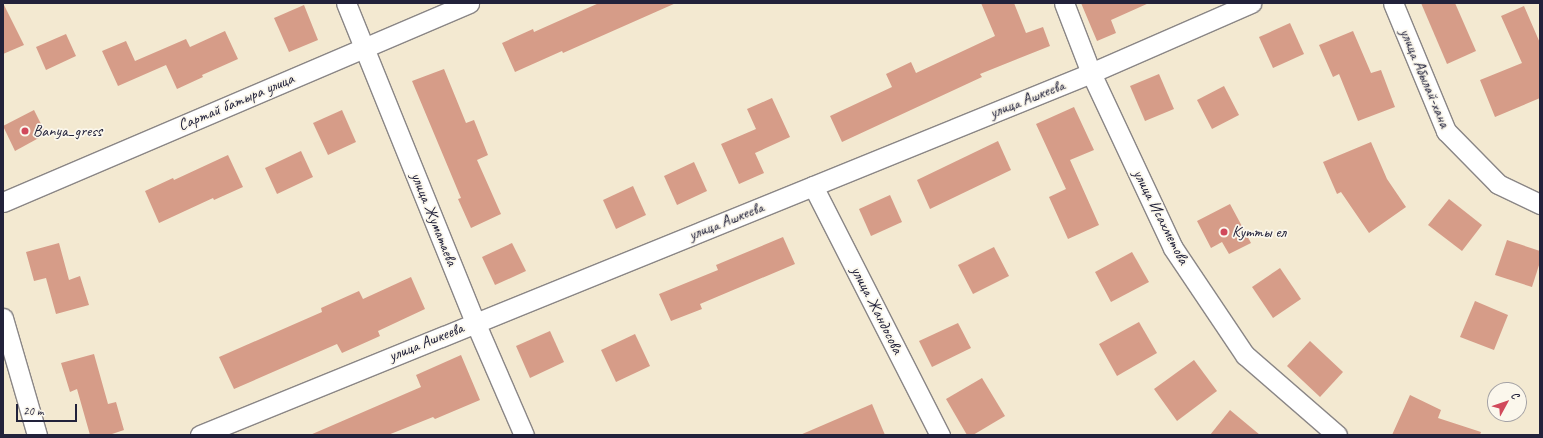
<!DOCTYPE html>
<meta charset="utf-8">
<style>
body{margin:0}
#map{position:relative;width:1543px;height:438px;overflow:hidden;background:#f3e9d1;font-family:Caveat,sans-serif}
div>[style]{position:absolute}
.building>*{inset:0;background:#d69c88}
.roads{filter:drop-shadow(1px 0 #8a8686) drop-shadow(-1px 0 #8a8686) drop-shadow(0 1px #8a8686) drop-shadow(0 -1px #8a8686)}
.street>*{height:19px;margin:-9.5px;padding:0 9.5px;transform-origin:9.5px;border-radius:9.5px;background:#fff}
.dots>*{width:11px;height:11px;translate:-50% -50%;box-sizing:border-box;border:2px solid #fbf7ec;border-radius:50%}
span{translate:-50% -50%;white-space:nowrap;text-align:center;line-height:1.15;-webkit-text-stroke:3.5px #fbf7ec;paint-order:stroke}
.street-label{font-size:16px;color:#22223b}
.poi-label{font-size:16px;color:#22223b}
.left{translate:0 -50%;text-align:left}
.frame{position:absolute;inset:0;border:4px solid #22223b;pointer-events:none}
.north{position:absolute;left:1487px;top:382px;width:40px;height:40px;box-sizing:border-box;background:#fbf7ec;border:1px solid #a4a2a5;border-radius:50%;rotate:50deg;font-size:11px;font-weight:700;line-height:16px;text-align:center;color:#22223b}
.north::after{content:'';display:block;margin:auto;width:14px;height:18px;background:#d1495b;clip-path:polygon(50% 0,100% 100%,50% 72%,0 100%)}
.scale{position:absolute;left:16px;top:404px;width:61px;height:18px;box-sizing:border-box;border:2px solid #22223b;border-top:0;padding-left:5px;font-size:12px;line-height:14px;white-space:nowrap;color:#22223b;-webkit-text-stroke:3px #fbf7ec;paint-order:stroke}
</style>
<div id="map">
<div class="building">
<div style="clip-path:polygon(3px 3px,24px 45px,3px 54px)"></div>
<div style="clip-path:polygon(599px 3px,676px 3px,563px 53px,562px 51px,515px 72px,502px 43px,533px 29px,534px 32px)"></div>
<div style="clip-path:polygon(981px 3px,1014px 3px,1026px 33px,1043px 27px,1050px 46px,980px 74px,982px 77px,842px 142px,830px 116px,892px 87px,886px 74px,911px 62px,916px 73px,995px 36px)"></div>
<div style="clip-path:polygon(1081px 3px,1149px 3px,1111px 20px,1116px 33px,1097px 41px)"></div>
<div style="clip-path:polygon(1421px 3px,1455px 3px,1476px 51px,1447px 64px)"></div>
<div style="clip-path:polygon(304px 5px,318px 40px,289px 52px,274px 18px)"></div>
<div style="clip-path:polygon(1524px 6px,1540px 43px,1540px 98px,1495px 117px,1480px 80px,1522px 63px,1501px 16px)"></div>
<div style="clip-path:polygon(1290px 23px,1304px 54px,1273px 68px,1259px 37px)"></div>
<div style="clip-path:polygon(225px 31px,238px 59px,202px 75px,203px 77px,177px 89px,166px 65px,118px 86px,102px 51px,126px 41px,135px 61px,186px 39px,190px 47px)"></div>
<div style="clip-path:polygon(1353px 31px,1371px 73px,1381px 70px,1395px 107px,1358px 121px,1339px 74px,1333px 77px,1319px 45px)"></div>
<div style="clip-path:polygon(66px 34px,76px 56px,46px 70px,36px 47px)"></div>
<div style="clip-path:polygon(444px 69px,466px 123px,474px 120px,488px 155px,477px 160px,501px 214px,471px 228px,458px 199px,461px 198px,412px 81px)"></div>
<div style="clip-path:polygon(1159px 74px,1174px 109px,1145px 121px,1130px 86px)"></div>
<div style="clip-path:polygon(1224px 86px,1239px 115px,1212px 129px,1197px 100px)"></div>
<div style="clip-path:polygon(772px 98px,790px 137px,755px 153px,764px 173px,739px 184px,721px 144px,756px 129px,747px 109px)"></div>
<div style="clip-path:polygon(1074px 107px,1094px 150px,1070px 160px,1099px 225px,1068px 239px,1049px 197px,1066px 189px,1036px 124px)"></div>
<div style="clip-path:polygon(34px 110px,46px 134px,15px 151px,3px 126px)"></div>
<div style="clip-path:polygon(342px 110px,356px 142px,328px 155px,313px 123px)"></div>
<div style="clip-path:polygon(998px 141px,1011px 170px,930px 209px,917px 180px)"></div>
<div style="clip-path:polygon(1371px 142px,1387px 179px,1406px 207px,1369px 233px,1341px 192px,1337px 194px,1323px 162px)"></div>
<div style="clip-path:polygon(301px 151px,313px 177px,277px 194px,265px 168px)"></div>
<div style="clip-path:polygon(228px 155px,243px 187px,214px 200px,213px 198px,159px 223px,145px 191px,173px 178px,174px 180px)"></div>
<div style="clip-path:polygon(694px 162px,707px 191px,677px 205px,664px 176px)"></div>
<div style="clip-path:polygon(633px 186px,646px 215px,616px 229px,603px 200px)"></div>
<div style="clip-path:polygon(890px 195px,902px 222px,871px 236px,859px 209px)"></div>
<div style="clip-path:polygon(1449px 199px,1482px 225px,1462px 251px,1428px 225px)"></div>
<div style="clip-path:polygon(1230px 204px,1251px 243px,1229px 254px,1222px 242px,1211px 248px,1197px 221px)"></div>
<div style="clip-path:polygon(783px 237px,795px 264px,700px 304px,702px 309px,671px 321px,659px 294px,718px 270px,716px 265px)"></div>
<div style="clip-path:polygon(1507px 240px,1540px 251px,1540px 262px,1532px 287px,1495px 275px)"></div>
<div style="clip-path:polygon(59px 243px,69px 280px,80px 276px,89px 305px,56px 314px,46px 278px,34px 281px,26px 252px)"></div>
<div style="clip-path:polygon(512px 243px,526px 271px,495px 285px,482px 257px)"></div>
<div style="clip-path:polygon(994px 247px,1009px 276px,973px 294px,958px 265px)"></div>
<div style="clip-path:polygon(1132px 252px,1149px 282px,1111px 302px,1095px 272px)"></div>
<div style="clip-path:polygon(1280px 268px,1301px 299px,1273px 318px,1252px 287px)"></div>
<div style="clip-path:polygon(411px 277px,425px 309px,378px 331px,380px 336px,342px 353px,337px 344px,234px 389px,219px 357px,322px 312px,321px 308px,359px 291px,363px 299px)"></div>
<div style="clip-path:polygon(1475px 301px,1508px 315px,1494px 350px,1460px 337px)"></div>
<div style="clip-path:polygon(1139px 322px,1157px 353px,1117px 376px,1099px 344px)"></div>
<div style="clip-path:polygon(958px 323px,971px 348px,932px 367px,919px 341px)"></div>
<div style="clip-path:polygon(550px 331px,564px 362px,530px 378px,516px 346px)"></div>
<div style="clip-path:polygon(635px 334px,650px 366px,616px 382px,601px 350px)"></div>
<div style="clip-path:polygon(1310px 341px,1343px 372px,1320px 397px,1287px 366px)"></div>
<div style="clip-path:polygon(94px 354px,108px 404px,116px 402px,124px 430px,109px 435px,90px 435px,77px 389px,70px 392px,61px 363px)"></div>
<div style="clip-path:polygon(461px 355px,480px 400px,435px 419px,433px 417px,388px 435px,310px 435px,421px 387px,416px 375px)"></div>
<div style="clip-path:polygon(1194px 360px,1217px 391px,1177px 421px,1154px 389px)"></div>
<div style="clip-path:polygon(982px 378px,1005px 416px,973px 435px,967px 435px,946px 399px)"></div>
<div style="clip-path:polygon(1410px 395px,1441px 410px,1438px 418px,1481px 432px,1480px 435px,1392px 435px)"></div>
<div style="clip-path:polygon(872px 404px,885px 435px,800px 435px)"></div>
<div style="clip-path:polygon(1230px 410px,1260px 435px,1210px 435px)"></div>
</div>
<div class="roads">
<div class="street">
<div style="left:346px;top:3px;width:344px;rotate:68deg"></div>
<div style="left:475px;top:322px;width:123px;rotate:66.6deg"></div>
<div style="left:1064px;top:3px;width:75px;rotate:68.9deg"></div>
<div style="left:1091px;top:73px;width:193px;rotate:64.9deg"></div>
<div style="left:1173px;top:248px;width:129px;rotate:56.1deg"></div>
<div style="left:1245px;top:355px;width:122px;rotate:41deg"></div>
<div style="left:1393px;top:3px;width:139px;rotate:67.5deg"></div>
<div style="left:1446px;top:131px;width:74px;rotate:45.5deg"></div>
<div style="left:1498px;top:184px;width:47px;rotate:25.5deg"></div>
<div style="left:813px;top:186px;width:280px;rotate:63deg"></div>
<div style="left:3px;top:202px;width:507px;rotate:-23.12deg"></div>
<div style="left:3px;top:318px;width:122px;rotate:73.8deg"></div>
<div style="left:200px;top:435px;width:962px;rotate:-22.11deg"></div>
<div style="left:1091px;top:73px;width:175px;rotate:-23.6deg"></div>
</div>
</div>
<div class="dots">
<div style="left:25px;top:131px;background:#d1495b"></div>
<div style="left:1224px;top:232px;background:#d1495b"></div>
</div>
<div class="street-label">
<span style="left:1425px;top:78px;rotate:67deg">улица Абылай-хана</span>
<span style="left:1027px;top:99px;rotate:-22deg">улица Ашкеева</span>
<span style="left:236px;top:102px;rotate:-23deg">Сартай батыра улица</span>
<span style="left:1161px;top:217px;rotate:63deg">улица Исахметова</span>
<span style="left:434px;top:219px;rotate:68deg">улица Жуматаева</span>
<span style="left:726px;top:221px;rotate:-22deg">улица Ашкеева</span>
<span style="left:877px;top:310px;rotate:63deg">улица Жандосова</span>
<span style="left:426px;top:342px;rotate:-22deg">улица Ашкеева</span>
</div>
<div class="poi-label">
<span class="left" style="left:33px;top:131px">Banya_gress</span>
<span class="left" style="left:1232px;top:232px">Кутты ел</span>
</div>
<div class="frame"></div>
<div class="north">С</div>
<div class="scale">20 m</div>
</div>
